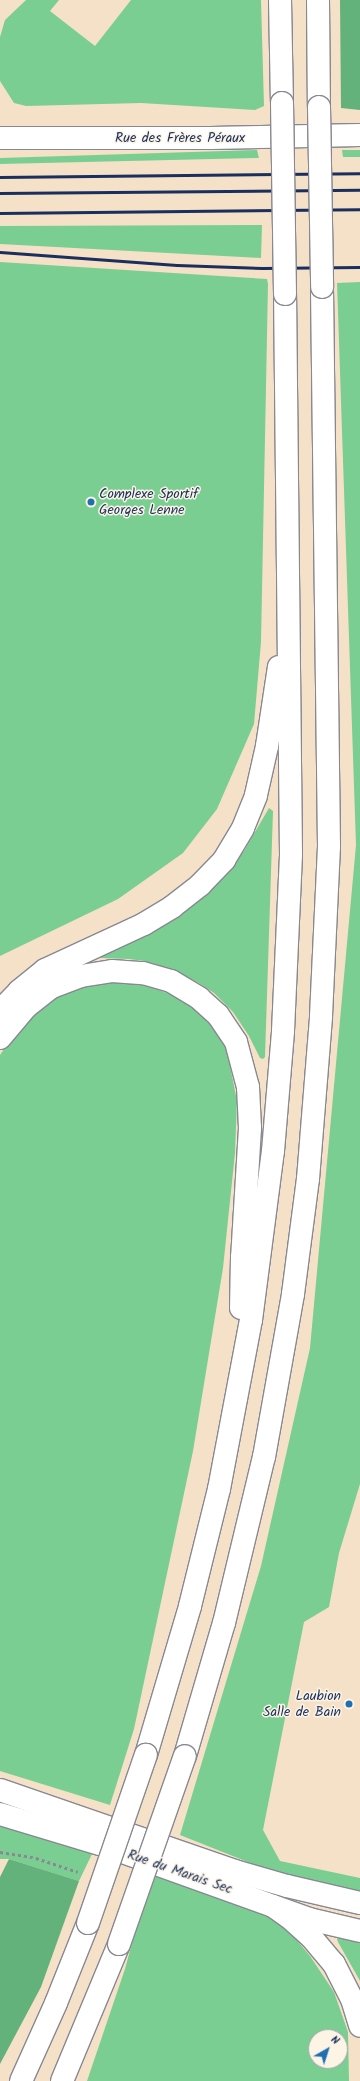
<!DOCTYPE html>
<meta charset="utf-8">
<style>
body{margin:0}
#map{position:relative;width:360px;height:2081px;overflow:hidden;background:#f5e1c7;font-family:Kalam,sans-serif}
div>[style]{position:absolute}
.green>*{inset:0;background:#7ace91}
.forest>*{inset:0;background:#63b17b}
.path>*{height:2.5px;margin-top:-1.25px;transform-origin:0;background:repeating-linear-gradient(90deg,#888892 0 3px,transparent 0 6px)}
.roads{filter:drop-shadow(1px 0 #888892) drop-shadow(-1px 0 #888892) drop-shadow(0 1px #888892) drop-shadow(0 -1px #888892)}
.secondary>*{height:22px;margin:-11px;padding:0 11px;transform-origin:11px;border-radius:11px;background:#fff}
.highway>*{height:22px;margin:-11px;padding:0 11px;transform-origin:11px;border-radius:11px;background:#fff}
.rail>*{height:3px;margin:-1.5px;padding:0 1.5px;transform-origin:1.5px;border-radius:1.5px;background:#1b2f5e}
.bridges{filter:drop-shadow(1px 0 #888892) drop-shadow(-1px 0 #888892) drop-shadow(0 1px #888892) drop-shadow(0 -1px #888892)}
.highway-bridge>*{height:22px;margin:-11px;padding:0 11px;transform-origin:11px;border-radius:11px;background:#fff}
.dots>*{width:11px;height:11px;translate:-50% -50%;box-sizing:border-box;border:2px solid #fcf5e5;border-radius:50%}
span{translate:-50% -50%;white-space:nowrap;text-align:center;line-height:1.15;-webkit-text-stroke:3px #fcf5e5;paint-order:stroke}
.street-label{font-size:14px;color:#1b2f5e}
.poi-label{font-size:14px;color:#1b2f5e}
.left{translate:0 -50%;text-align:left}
.right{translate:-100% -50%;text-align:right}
.north{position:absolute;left:308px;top:2029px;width:40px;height:40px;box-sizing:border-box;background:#fcf5e5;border:1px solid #a2a6af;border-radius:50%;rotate:39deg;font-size:11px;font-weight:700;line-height:16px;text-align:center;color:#1b2f5e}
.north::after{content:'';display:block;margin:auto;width:14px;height:18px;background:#1f6fb2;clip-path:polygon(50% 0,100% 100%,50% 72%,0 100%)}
</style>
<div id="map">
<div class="green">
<div style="clip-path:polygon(26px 0,59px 0,50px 11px,95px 46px,131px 0,261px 0,264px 106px,255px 110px,141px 103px,26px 106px,14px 103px,0 81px,0 37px,5px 20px)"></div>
<div style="clip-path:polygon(257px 150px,259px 158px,0 164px,0 158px)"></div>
<div style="clip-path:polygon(342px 150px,360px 150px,360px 157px,343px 157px)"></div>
<div style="clip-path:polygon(262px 225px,261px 258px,0 244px,0 226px)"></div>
<div style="clip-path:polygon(0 262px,267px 279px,268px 284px,261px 642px,254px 724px,217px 809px,183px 853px,118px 899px,0 956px)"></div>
<div style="clip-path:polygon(360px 282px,360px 1484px,339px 1553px,329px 1607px,304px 1622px,263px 1830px,280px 1861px,360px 1878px,360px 1894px,296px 1881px,180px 1835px,261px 1566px,310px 1348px,356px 845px,337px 283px)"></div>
<div style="clip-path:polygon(269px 808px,273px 811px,265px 1057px,263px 1059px,260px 1058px,249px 1036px,233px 1012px,214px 993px,199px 983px,173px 970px,144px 961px,129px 959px,100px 958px,102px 953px,147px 935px,192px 906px,211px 890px,244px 851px)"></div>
<div style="clip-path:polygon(104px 982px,142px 984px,181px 998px,199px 1010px,215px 1028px,227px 1050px,237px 1101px,235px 1153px,223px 1268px,193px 1451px,134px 1729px,110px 1805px,0 1771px,0 1055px,16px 1031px,47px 1001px,73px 988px)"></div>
<div style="clip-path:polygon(0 1825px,92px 1854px,79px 1881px,9px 1859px,0 1859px)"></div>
<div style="clip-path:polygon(evenodd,157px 1872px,249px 1905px,271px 1918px,295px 1938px,310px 1956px,334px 1992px,348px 2032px,349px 2081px,87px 2081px,125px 1969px,135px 1932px,157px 1872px,316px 2037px,340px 2037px,340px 2061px,316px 2061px,316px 2037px)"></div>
<div style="clip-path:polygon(339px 1936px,360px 1939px,360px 1981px,338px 1942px,337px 1939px)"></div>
</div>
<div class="forest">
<div style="clip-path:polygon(340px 0,360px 0,360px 110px,341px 108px)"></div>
<div style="clip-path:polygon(9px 1859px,79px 1881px,41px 1987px,0 2064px,0 1877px)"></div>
</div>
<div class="path">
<div style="left:0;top:1852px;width:36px;rotate:9deg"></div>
<div style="left:36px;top:1858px;width:44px;rotate:18.4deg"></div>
</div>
<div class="roads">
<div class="secondary">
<div style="left:0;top:138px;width:211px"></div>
<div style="left:211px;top:138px;width:149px;rotate:-1.2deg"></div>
<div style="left:0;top:1790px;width:249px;rotate:19deg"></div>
<div style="left:235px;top:1871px;width:54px;rotate:16.1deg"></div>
<div style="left:287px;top:1886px;width:75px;rotate:13.1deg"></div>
<div style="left:0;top:1814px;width:104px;rotate:16.7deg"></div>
<div style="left:100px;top:1844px;width:222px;rotate:19.7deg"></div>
<div style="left:309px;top:1919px;width:52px;rotate:13.2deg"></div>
</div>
<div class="highway">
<div style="left:280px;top:0;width:103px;rotate:88.9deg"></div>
<div style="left:318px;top:0;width:107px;rotate:89.5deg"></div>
<div style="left:0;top:1011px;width:28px;rotate:-46deg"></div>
<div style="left:19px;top:991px;width:33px;rotate:-39deg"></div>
<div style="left:45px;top:970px;width:109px;rotate:-24.9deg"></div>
<div style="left:144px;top:924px;width:33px;rotate:-31deg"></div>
<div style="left:172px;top:907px;width:36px;rotate:-38deg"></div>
<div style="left:200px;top:885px;width:35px;rotate:-46deg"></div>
<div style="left:224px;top:860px;width:37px;rotate:-59deg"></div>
<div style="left:243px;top:828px;width:35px;rotate:-68deg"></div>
<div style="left:256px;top:795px;width:50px;rotate:-77.3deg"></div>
<div style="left:267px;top:746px;width:80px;rotate:-81.4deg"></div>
<div style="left:0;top:1038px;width:40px;rotate:-50deg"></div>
<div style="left:26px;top:1007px;width:33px;rotate:-38deg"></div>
<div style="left:52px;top:987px;width:31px;rotate:-21deg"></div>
<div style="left:81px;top:976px;width:31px;rotate:-9deg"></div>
<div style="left:112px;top:971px;width:31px;rotate:4deg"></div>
<div style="left:143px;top:973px;width:29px;rotate:16deg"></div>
<div style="left:171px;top:981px;width:33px;rotate:31deg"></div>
<div style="left:199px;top:998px;width:25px;rotate:42deg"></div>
<div style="left:218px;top:1015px;width:32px;rotate:56deg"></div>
<div style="left:236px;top:1042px;width:47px;rotate:75.1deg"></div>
<div style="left:248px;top:1087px;width:41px;rotate:87.2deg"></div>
<div style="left:250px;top:1128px;width:129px;rotate:93.5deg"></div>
<div style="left:242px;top:1257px;width:51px;rotate:91.1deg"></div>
<div style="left:146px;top:1755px;width:155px;rotate:-73.5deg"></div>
<div style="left:190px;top:1606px;width:121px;rotate:-76.1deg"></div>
<div style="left:219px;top:1489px;width:172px;rotate:-79.3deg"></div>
<div style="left:251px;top:1320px;width:170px;rotate:-82.6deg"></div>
<div style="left:273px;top:1151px;width:120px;rotate:-85.2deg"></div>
<div style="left:283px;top:1031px;width:177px;rotate:-87.4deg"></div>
<div style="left:291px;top:854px;width:560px;rotate:-90.61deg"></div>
<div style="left:185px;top:1756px;width:139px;rotate:-73.7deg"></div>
<div style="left:224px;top:1623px;width:171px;rotate:-76.5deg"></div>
<div style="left:264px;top:1457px;width:166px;rotate:-79.9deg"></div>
<div style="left:293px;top:1294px;width:116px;rotate:-82.6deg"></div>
<div style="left:308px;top:1179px;width:164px;rotate:-85.4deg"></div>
<div style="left:321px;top:1016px;width:170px;rotate:-87.3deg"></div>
<div style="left:329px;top:846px;width:559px;rotate:-90.72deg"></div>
<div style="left:273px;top:1906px;width:19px;rotate:35deg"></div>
<div style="left:289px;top:1917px;width:31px;rotate:42deg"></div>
<div style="left:312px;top:1938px;width:34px;rotate:50deg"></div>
<div style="left:334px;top:1964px;width:39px;rotate:63deg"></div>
<div style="left:352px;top:1999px;width:28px;rotate:73deg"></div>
<div style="left:21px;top:2081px;width:85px;rotate:-65.8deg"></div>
<div style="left:56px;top:2003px;width:86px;rotate:-68.2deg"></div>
<div style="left:62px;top:2081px;width:148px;rotate:-67.4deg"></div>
</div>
</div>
<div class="rail">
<div style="left:0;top:177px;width:360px;rotate:-0.6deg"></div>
<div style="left:0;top:193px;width:360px;rotate:-0.5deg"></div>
<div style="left:0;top:213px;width:360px;rotate:-0.6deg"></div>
<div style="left:0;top:252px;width:177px;rotate:4.2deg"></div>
<div style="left:177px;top:265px;width:85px;rotate:2deg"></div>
<div style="left:262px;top:268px;width:98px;rotate:-0.6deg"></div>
</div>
<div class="bridges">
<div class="highway-bridge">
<div style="left:282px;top:103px;width:191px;rotate:89.1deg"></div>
<div style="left:319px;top:107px;width:180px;rotate:89deg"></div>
<div style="left:88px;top:1923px;width:178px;rotate:-71deg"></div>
<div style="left:119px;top:1944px;width:199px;rotate:-70.7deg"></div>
</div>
</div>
<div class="dots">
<div style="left:91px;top:502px;background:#1f6fb2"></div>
<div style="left:349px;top:1704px;background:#1f6fb2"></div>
</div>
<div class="street-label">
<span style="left:180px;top:138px">Rue des Frères Péraux</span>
<span style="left:180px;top:1872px;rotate:19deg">Rue du Marais Sec</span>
</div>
<div class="poi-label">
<span class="left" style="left:99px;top:502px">Complexe Sportif<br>Georges Lenne</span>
<span class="right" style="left:341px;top:1704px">Laubion<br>Salle de Bain</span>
</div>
<div class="north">N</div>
</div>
